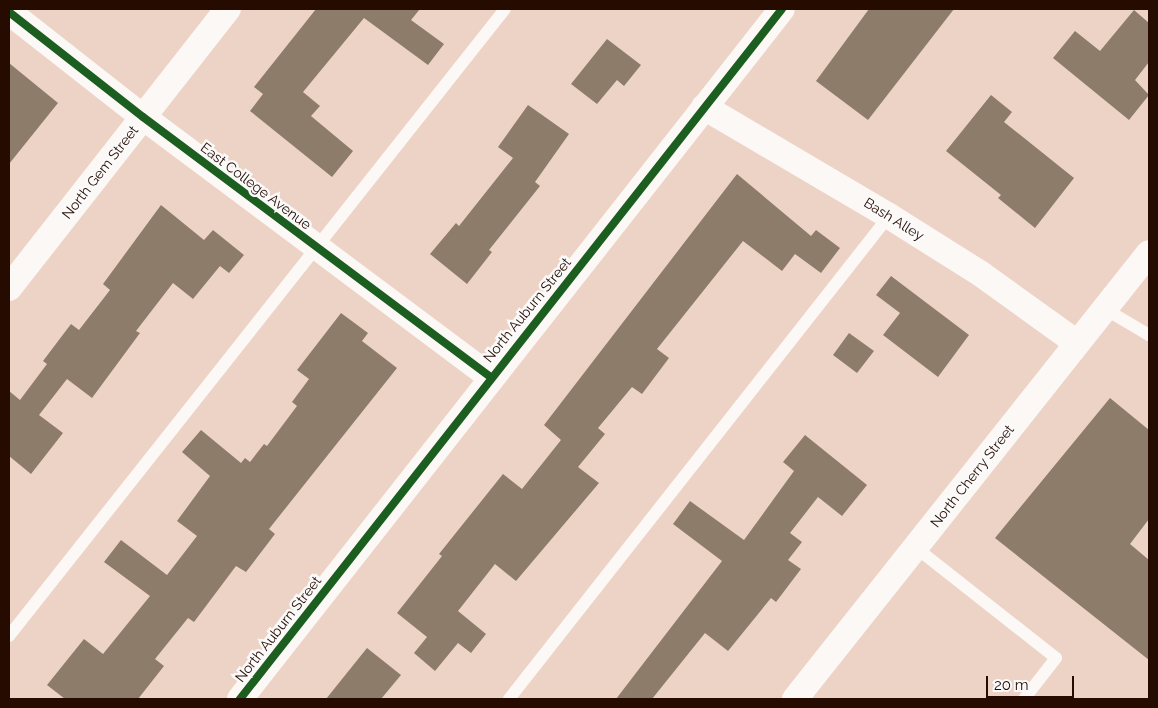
<!DOCTYPE html>
<style>
body{margin:0}
#map{position:relative;width:1158px;height:708px;overflow:hidden;background:#edd3c5;font-family:Raleway,sans-serif}
div>[style]{position:absolute}
.building>*{inset:0;background:#8e7c6a}
.lane>*{height:12px;margin:-6px;padding:0 6px;transform-origin:6px;border-radius:6px;background:#fcf8f6}
.street>*{height:26px;margin:-13px;padding:0 13px;transform-origin:13px;border-radius:13px;background:#fcf8f6}
.cycleway>*{height:8px;margin:-4px;padding:0 4px;transform-origin:4px;border-radius:4px;background:#1b5e20}
span{translate:-50% -50%;white-space:nowrap;text-align:center;line-height:1.15;-webkit-text-stroke:5px #fafafa;paint-order:stroke}
.street-label{font-size:14px;color:#260b00}
.frame{position:absolute;inset:0;border:10px solid #260b00;pointer-events:none}
.scale{position:absolute;left:986px;top:676px;width:88px;height:22px;box-sizing:border-box;border:2px solid #260b00;border-top:0;padding-left:6px;font-size:15px;line-height:18px;white-space:nowrap;color:#260b00;-webkit-text-stroke:4px #fafafa;paint-order:stroke}
</style>
<div id="map">
<div class="building">
<div style="clip-path:polygon(316px 9px,420px 9px,411px 20px,444px 44px,428px 65px,364px 18px,303px 92px,320px 106px,311px 116px,353px 151px,332px 177px,250px 111px,263px 94px,254px 87px)"></div>
<div style="clip-path:polygon(869px 9px,954px 9px,868px 120px,816px 81px)"></div>
<div style="clip-path:polygon(1134px 10px,1149px 23px,1149px 62px,1135px 80px,1149px 95px,1129px 120px,1053px 58px,1075px 31px,1100px 51px)"></div>
<div style="clip-path:polygon(607px 39px,641px 65px,624px 86px,617px 80px,597px 104px,571px 84px)"></div>
<div style="clip-path:polygon(9px 63px,58px 103px,9px 164px)"></div>
<div style="clip-path:polygon(991px 95px,1012px 112px,1004px 122px,1074px 178px,1035px 228px,998px 198px,1001px 195px,946px 151px)"></div>
<div style="clip-path:polygon(528px 105px,569px 134px,535px 182px,540px 186px,489px 250px,492px 252px,467px 284px,430px 254px,456px 223px,459px 226px,513px 158px,498px 147px)"></div>
<div style="clip-path:polygon(737px 174px,811px 236px,816px 230px,840px 248px,821px 273px,795px 254px,782px 271px,743px 241px,657px 349px,669px 358px,642px 394px,632px 387px,598px 428px,605px 434px,578px 467px,599px 483px,516px 581px,495px 564px,458px 611px,486px 634px,471px 653px,458px 643px,435px 671px,414px 653px,427px 637px,397px 613px,442px 556px,439px 554px,503px 474px,522px 489px,561px 440px,544px 425px)"></div>
<div style="clip-path:polygon(161px 205px,204px 240px,213px 230px,244px 255px,229px 273px,220px 266px,193px 299px,173px 283px,136px 331px,140px 333px,92px 398px,67px 379px,39px 415px,63px 433px,31px 474px,9px 456px,9px 391px,20px 400px,47px 364px,43px 361px,71px 324px,79px 330px,110px 290px,103px 284px)"></div>
<div style="clip-path:polygon(891px 276px,969px 335px,938px 377px,883px 335px,900px 313px,876px 295px)"></div>
<div style="clip-path:polygon(341px 313px,368px 333px,362px 341px,397px 368px,269px 529px,275px 534px,246px 572px,236px 566px,194px 622px,188px 618px,155px 659px,164px 666px,138px 699px,65px 699px,47px 685px,84px 639px,103px 654px,150px 596px,104px 562px,121px 540px,167px 575px,197px 536px,177px 521px,210px 476px,182px 452px,201px 430px,241px 463px,245px 458px,250px 462px,264px 444px,267px 446px,297px 406px,292px 402px,309px 379px,297px 370px)"></div>
<div style="clip-path:polygon(849px 333px,874px 351px,857px 373px,833px 355px)"></div>
<div style="clip-path:polygon(1110px 398px,1149px 430px,1149px 519px,1130px 544px,1149px 560px,1149px 660px,995px 538px)"></div>
<div style="clip-path:polygon(805px 435px,867px 485px,842px 516px,818px 497px,790px 533px,802px 542px,788px 560px,801px 569px,776px 602px,771px 598px,728px 651px,705px 633px,652px 699px,616px 699px,722px 561px,673px 524px,690px 501px,744px 540px,794px 471px,783px 462px)"></div>
<div style="clip-path:polygon(367px 648px,401px 675px,381px 699px,326px 699px)"></div>
</div>
<div class="lane">
<div style="left:1105px;top:309px;width:51px;rotate:30.6deg"></div>
<div style="left:915px;top:547px;width:179px;rotate:38.2deg"></div>
<div style="left:1056px;top:658px;width:52px;rotate:128deg"></div>
<div style="left:9px;top:636px;width:799px;rotate:-51.65deg"></div>
<div style="left:509px;top:699px;width:615px;rotate:-51.81deg"></div>
</div>
<div class="street">
<div style="left:9px;top:12px;width:170px;rotate:38.1deg"></div>
<div style="left:143px;top:117px;width:434px;rotate:36.8deg"></div>
<div style="left:704px;top:107px;width:215px;rotate:30.5deg"></div>
<div style="left:889px;top:216px;width:109px;rotate:32.2deg"></div>
<div style="left:981px;top:274px;width:118px;rotate:35.7deg"></div>
<div style="left:9px;top:288px;width:355px;rotate:-51.9deg"></div>
<div style="left:240px;top:699px;width:877px;rotate:-51.85deg"></div>
<div style="left:795px;top:699px;width:569px;rotate:-51.56deg"></div>
</div>
<div class="cycleway">
<div style="left:9px;top:12px;width:170px;rotate:38.1deg"></div>
<div style="left:143px;top:117px;width:434px;rotate:36.8deg"></div>
<div style="left:240px;top:699px;width:877px;rotate:-51.85deg"></div>
</div>
<div class="street-label">
<span style="left:100px;top:172px;rotate:-52deg">North Gem Street</span>
<span style="left:256px;top:186px;rotate:37deg">East College Avenue</span>
<span style="left:894px;top:219px;rotate:32deg">Bash Alley</span>
<span style="left:527px;top:310px;rotate:-51deg">North Auburn Street</span>
<span style="left:972px;top:476px;rotate:-52deg">North Cherry Street</span>
<span style="left:278px;top:629px;rotate:-52deg">North Auburn Street</span>
</div>
<div class="frame"></div>
<div class="scale">20 m</div>
</div>
